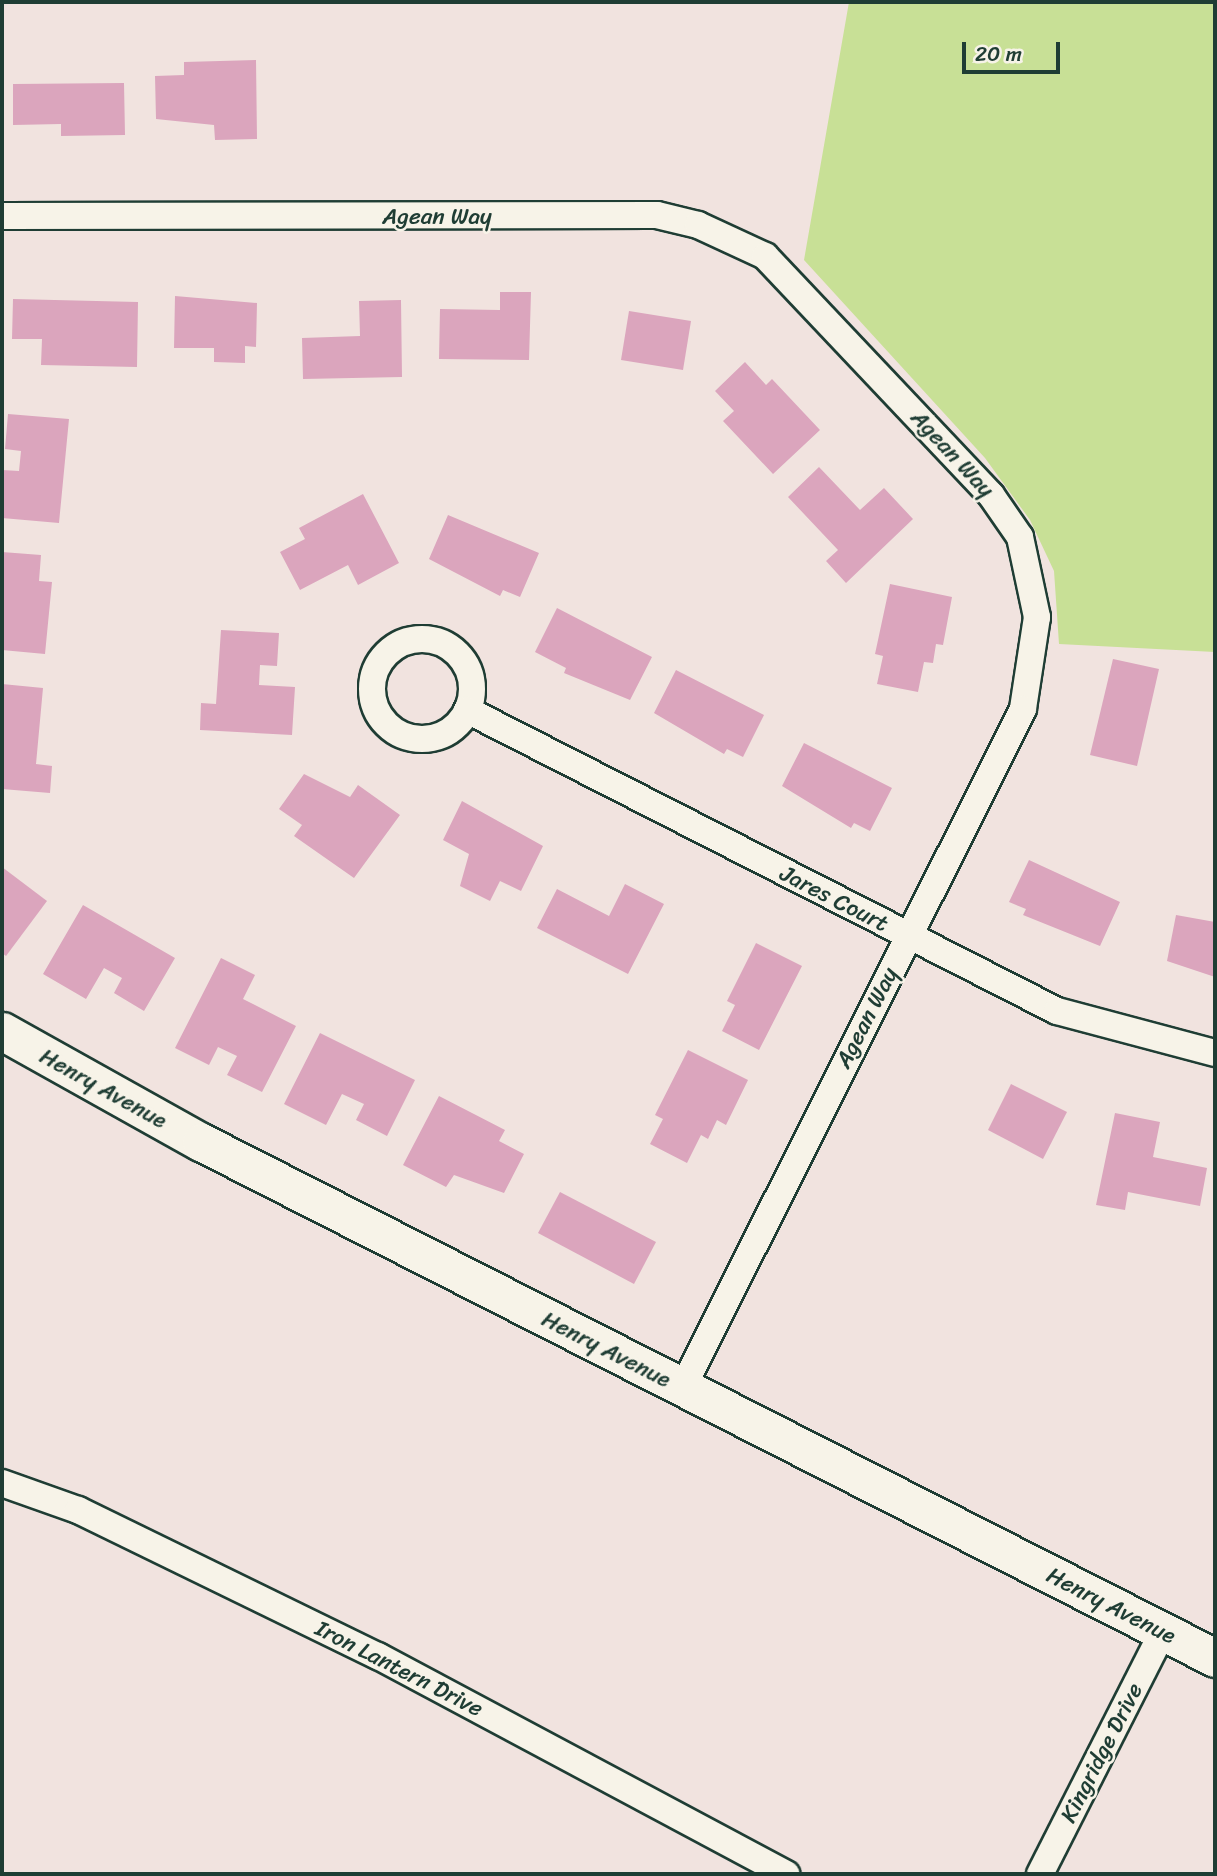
<!DOCTYPE html>
<style>
body{margin:0}
#map{position:relative;width:1217px;height:1876px;overflow:hidden;background:#f1e3df;font-family:Sriracha,sans-serif}
div>[style]{position:absolute}
.green>*{inset:0;background:#c8e096}
.building>*{inset:0;background:#dba5bd}
.roads{filter:drop-shadow(2px 0 #1f3d34) drop-shadow(-2px 0 #1f3d34) drop-shadow(0 2px #1f3d34) drop-shadow(0 -2px #1f3d34)}
.street>*{height:26px;margin:-13px;padding:0 13px;transform-origin:13px;border-radius:13px;background:#f7f3e8}
.street>.ring{margin:-13px;padding:0;box-sizing:content-box;background:none;border:26px solid #f7f3e8;border-radius:50%}
.secondary>*{height:37px;margin:-18.5px;padding:0 18.5px;transform-origin:18.5px;border-radius:18.5px;background:#f7f3e8}
span{translate:-50% -50%;white-space:nowrap;text-align:center;line-height:1.15;-webkit-text-stroke:5px #f7f3e8;paint-order:stroke}
.street-label{font-size:23px;color:#1f3d34}
.frame{position:absolute;inset:0;border:4px solid #1f3d34;pointer-events:none}
.scale{position:absolute;left:962px;top:42px;width:98px;height:32px;box-sizing:border-box;border:4px solid #1f3d34;border-top:0;padding-left:9px;font-size:21px;line-height:24px;white-space:nowrap;color:#1f3d34;-webkit-text-stroke:5px #f7f3e8;paint-order:stroke}
</style>
<div id="map">
<div class="green">
<div style="clip-path:polygon(849px 2px,1215px 2px,1215px 652px,1059px 644px,1054px 571px,1030px 520px,985px 458px,804px 260px)"></div>
</div>
<div class="building">
<div style="clip-path:polygon(256px 60px,257px 139px,215px 140px,214px 125px,156px 119px,155px 76px,184px 75px,184px 62px)"></div>
<div style="clip-path:polygon(124px 83px,125px 135px,61px 136px,61px 124px,13px 125px,13px 84px)"></div>
<div style="clip-path:polygon(500px 292px,531px 292px,529px 360px,439px 359px,440px 309px,500px 310px)"></div>
<div style="clip-path:polygon(175px 296px,257px 303px,256px 347px,245px 346px,245px 363px,214px 362px,214px 348px,174px 348px)"></div>
<div style="clip-path:polygon(13px 299px,138px 302px,137px 367px,41px 365px,42px 339px,12px 339px)"></div>
<div style="clip-path:polygon(401px 300px,402px 377px,303px 379px,302px 338px,360px 336px,359px 301px)"></div>
<div style="clip-path:polygon(629px 311px,691px 321px,683px 370px,621px 360px)"></div>
<div style="clip-path:polygon(745px 362px,766px 385px,772px 379px,820px 430px,773px 474px,723px 421px,734px 411px,715px 391px)"></div>
<div style="clip-path:polygon(8px 414px,69px 419px,59px 523px,2px 518px,2px 470px,19px 471px,21px 451px,5px 449px)"></div>
<div style="clip-path:polygon(819px 467px,860px 510px,884px 488px,913px 519px,846px 583px,826px 561px,838px 550px,788px 497px)"></div>
<div style="clip-path:polygon(363px 494px,399px 563px,358px 585px,348px 565px,300px 590px,280px 552px,305px 539px,299px 528px)"></div>
<div style="clip-path:polygon(448px 515px,539px 553px,520px 597px,503px 590px,500px 596px,429px 559px)"></div>
<div style="clip-path:polygon(2px 552px,41px 555px,39px 581px,52px 582px,45px 654px,2px 650px)"></div>
<div style="clip-path:polygon(890px 584px,952px 597px,943px 645px,936px 644px,933px 663px,924px 662px,918px 692px,877px 684px,883px 656px,875px 654px)"></div>
<div style="clip-path:polygon(557px 608px,652px 657px,630px 700px,564px 673px,566px 668px,535px 652px)"></div>
<div style="clip-path:polygon(221px 630px,279px 633px,277px 666px,260px 665px,259px 685px,295px 687px,292px 735px,200px 730px,201px 703px,216px 704px)"></div>
<div style="clip-path:polygon(1113px 659px,1159px 669px,1137px 766px,1090px 755px)"></div>
<div style="clip-path:polygon(676px 670px,764px 715px,743px 757px,727px 749px,724px 754px,654px 713px)"></div>
<div style="clip-path:polygon(2px 684px,43px 688px,36px 764px,52px 766px,50px 793px,2px 789px)"></div>
<div style="clip-path:polygon(804px 743px,892px 788px,870px 831px,854px 823px,851px 828px,782px 786px)"></div>
<div style="clip-path:polygon(304px 774px,350px 797px,358px 785px,400px 815px,354px 878px,294px 836px,302px 825px,279px 809px)"></div>
<div style="clip-path:polygon(462px 801px,543px 846px,521px 891px,500px 881px,490px 901px,460px 886px,469px 854px,443px 840px)"></div>
<div style="clip-path:polygon(1029px 860px,1120px 902px,1100px 946px,1023px 915px,1026px 909px,1009px 902px)"></div>
<div style="clip-path:polygon(2px 867px,47px 901px,6px 956px,2px 953px)"></div>
<div style="clip-path:polygon(625px 884px,664px 904px,628px 974px,537px 928px,557px 889px,609px 916px)"></div>
<div style="clip-path:polygon(83px 905px,175px 958px,144px 1011px,114px 993px,122px 978px,104px 968px,86px 999px,43px 974px)"></div>
<div style="clip-path:polygon(1176px 915px,1215px 922px,1215px 977px,1167px 961px)"></div>
<div style="clip-path:polygon(756px 943px,802px 966px,759px 1050px,722px 1031px,735px 1005px,727px 1001px)"></div>
<div style="clip-path:polygon(221px 958px,255px 975px,243px 999px,296px 1026px,262px 1092px,227px 1075px,237px 1056px,218px 1047px,209px 1065px,175px 1048px)"></div>
<div style="clip-path:polygon(320px 1033px,415px 1080px,387px 1136px,356px 1120px,364px 1104px,342px 1094px,326px 1125px,284px 1104px)"></div>
<div style="clip-path:polygon(688px 1050px,748px 1080px,726px 1125px,717px 1120px,708px 1139px,701px 1135px,687px 1163px,650px 1144px,663px 1119px,655px 1115px)"></div>
<div style="clip-path:polygon(1011px 1084px,1067px 1112px,1043px 1159px,988px 1130px)"></div>
<div style="clip-path:polygon(439px 1096px,505px 1130px,499px 1141px,524px 1154px,504px 1193px,454px 1175px,446px 1187px,403px 1165px)"></div>
<div style="clip-path:polygon(1115px 1113px,1160px 1122px,1153px 1157px,1207px 1168px,1200px 1206px,1128px 1192px,1125px 1210px,1096px 1205px)"></div>
<div style="clip-path:polygon(560px 1192px,656px 1242px,634px 1284px,538px 1233px)"></div>
</div>
<div class="roads">
<div class="street">
<div style="left:2px;top:216px;width:655px;rotate:-0.09deg"></div>
<div style="left:657px;top:215px;width:42px;rotate:13.7deg"></div>
<div style="left:698px;top:225px;width:74px;rotate:24.8deg"></div>
<div style="left:765px;top:256px;width:329px;rotate:46.6deg"></div>
<div style="left:991px;top:495px;width:51px;rotate:55.4deg"></div>
<div style="left:1020px;top:537px;width:82px;rotate:78deg"></div>
<div style="left:1037px;top:617px;width:93px;rotate:98.7deg"></div>
<div style="left:1023px;top:709px;width:761px;rotate:116.63deg"></div>
<div class="ring" style="left:372px;top:639px;width:74px;height:74px"></div>
<div style="left:467px;top:710px;width:662px;rotate:27.03deg"></div>
<div style="left:1057px;top:1011px;width:163px;rotate:14.9deg"></div>
<div style="left:2px;top:1483px;width:81px;rotate:19.6deg"></div>
<div style="left:78px;top:1510px;width:334px;rotate:26deg"></div>
<div style="left:378px;top:1656px;width:463px;rotate:28.1deg"></div>
<div style="left:1040px;top:1874px;width:271px;rotate:-63.1deg"></div>
</div>
<div class="secondary">
<div style="left:2px;top:1031px;width:228px;rotate:29.2deg"></div>
<div style="left:201px;top:1142px;width:1138px;rotate:26.97deg"></div>
</div>
</div>
<div class="street-label">
<span style="left:437px;top:217px">Agean Way</span>
<span style="left:952px;top:454px;rotate:47deg">Agean Way</span>
<span style="left:834px;top:899px;rotate:27deg">Jares Court</span>
<span style="left:867px;top:1018px;rotate:-63deg">Agean Way</span>
<span style="left:103px;top:1089px;rotate:29deg">Henry Avenue</span>
<span style="left:606px;top:1350px;rotate:27deg">Henry Avenue</span>
<span style="left:1111px;top:1606px;rotate:27deg">Henry Avenue</span>
<span style="left:399px;top:1669px;rotate:27deg">Iron Lantern Drive</span>
<span style="left:1102px;top:1753px;rotate:-63deg">Kingridge Drive</span>
</div>
<div class="frame"></div>
<div class="scale">20 m</div>
</div>
